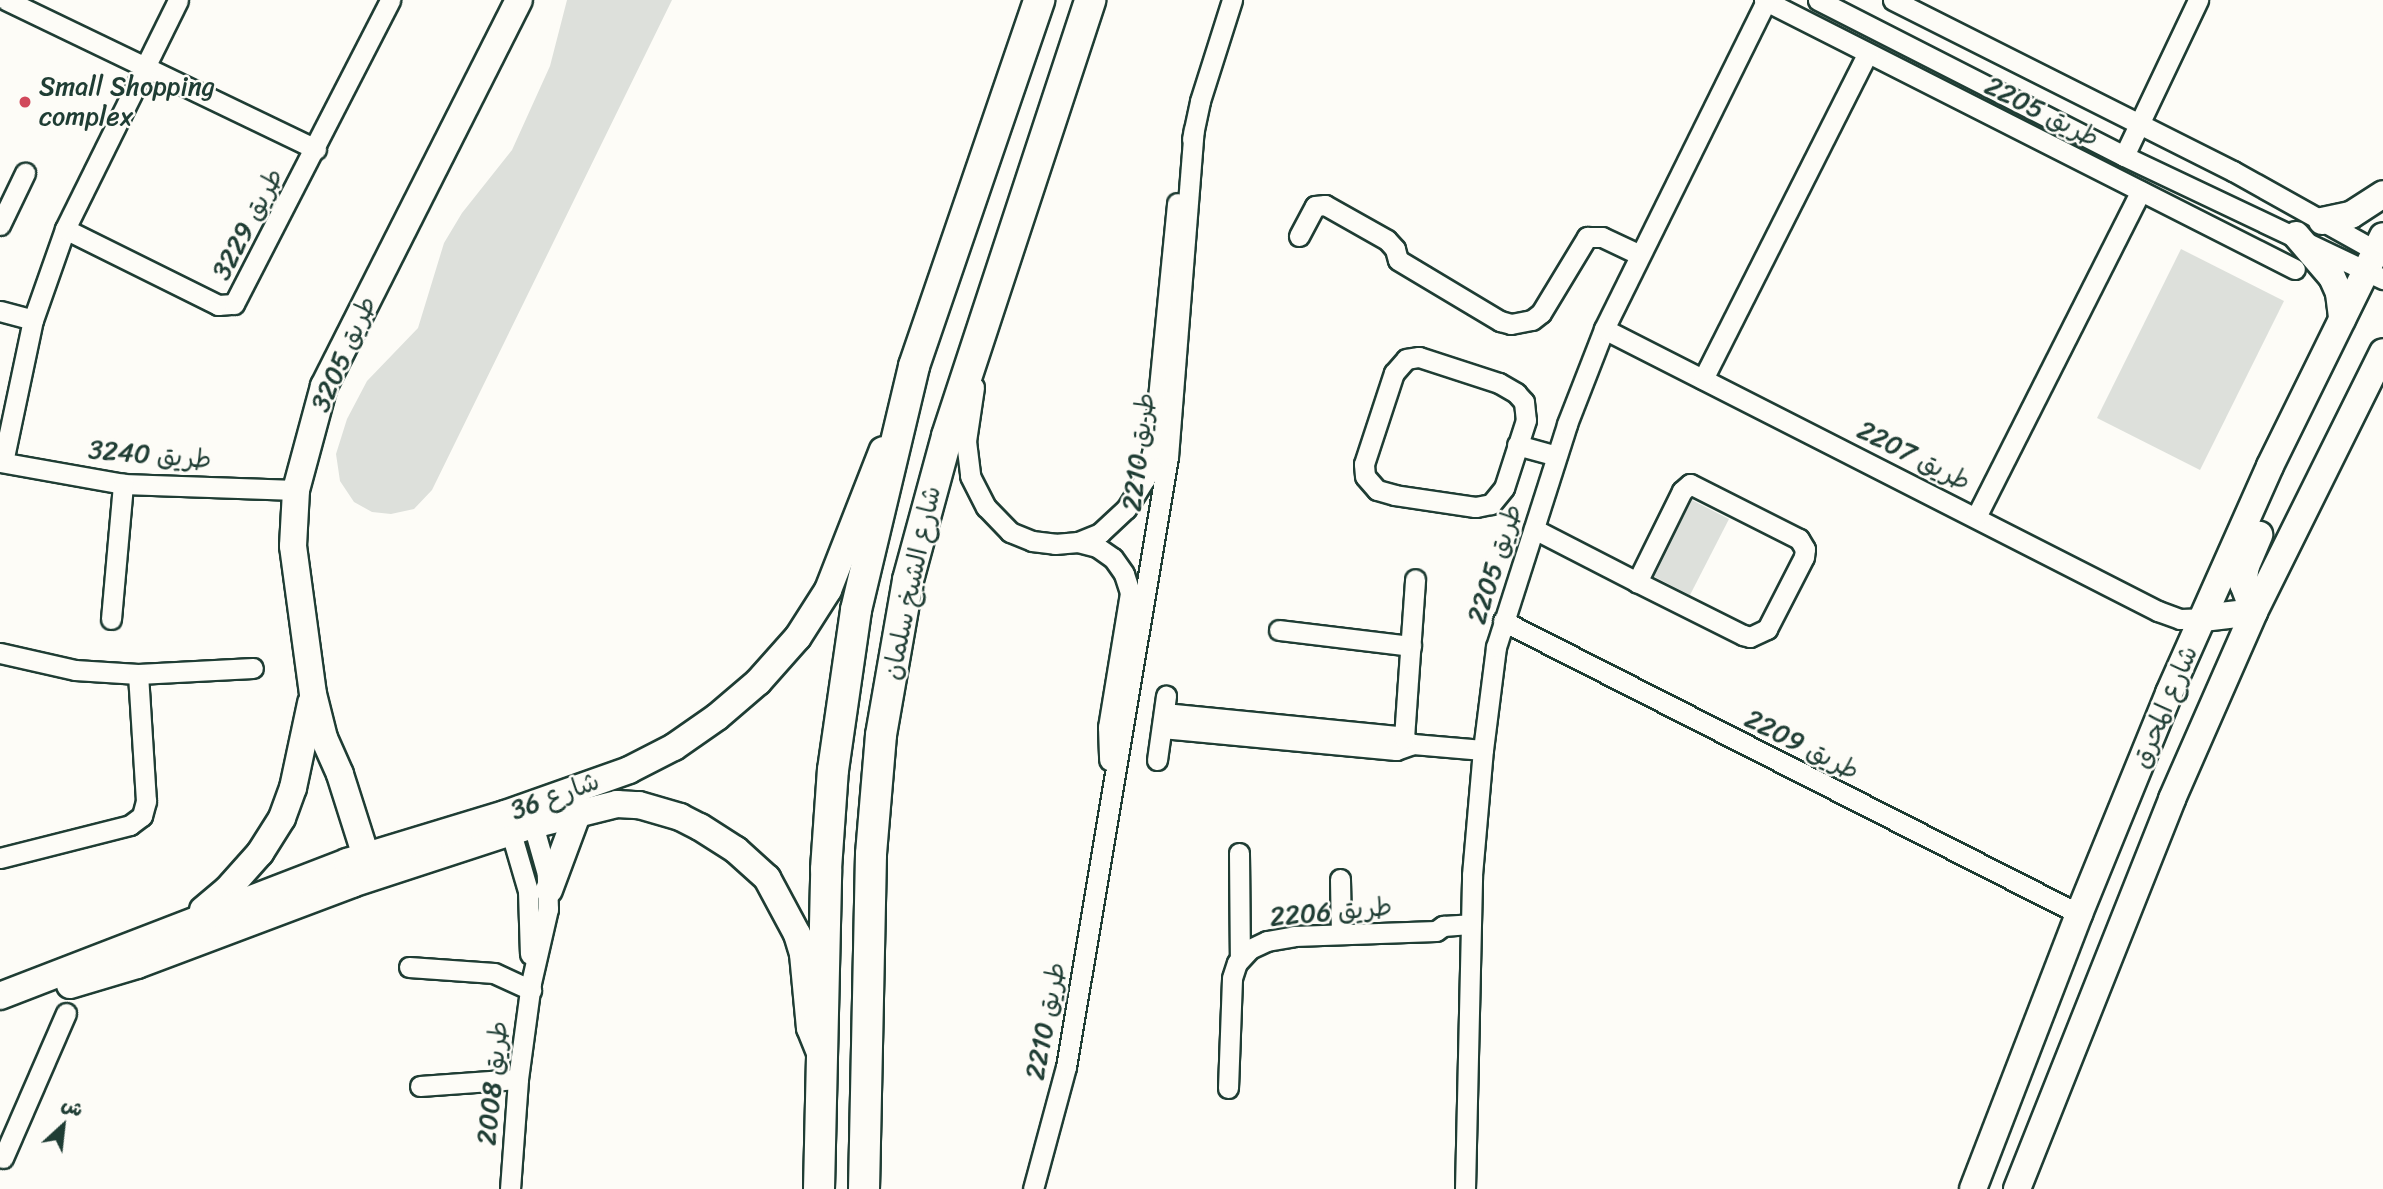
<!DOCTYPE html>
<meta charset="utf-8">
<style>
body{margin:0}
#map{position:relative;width:2383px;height:1189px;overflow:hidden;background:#fdfcf7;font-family:Sriracha,"Playpen Sans Arabic",sans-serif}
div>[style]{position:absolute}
.green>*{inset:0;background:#dde0db}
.roads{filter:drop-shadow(2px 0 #1f3d34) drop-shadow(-2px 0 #1f3d34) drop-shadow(0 2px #1f3d34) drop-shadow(0 -2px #1f3d34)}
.street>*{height:19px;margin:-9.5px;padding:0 9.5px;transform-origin:9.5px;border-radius:9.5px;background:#fdfcf7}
.secondary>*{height:26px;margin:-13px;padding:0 13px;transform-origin:13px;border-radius:13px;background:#fdfcf7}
.primary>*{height:30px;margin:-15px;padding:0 15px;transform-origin:15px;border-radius:15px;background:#fdfcf7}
.dots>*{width:19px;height:19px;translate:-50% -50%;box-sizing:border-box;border:4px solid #fdfcf7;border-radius:50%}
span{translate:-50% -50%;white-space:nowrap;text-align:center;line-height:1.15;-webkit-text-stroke:5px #fdfcf7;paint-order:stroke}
.poi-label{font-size:26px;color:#1f3d34}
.left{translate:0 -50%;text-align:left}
.street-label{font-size:26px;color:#1f3d34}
.north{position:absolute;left:28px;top:1091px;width:70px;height:70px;-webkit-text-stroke:5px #fdfcf7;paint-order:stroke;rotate:27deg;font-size:19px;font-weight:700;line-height:28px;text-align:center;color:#1f3d34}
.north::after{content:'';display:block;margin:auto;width:24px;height:32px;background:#1f3d34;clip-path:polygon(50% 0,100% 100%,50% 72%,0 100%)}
</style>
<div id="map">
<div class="green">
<div style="clip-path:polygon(567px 0,672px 0,432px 490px,414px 509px,391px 514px,372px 512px,354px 502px,340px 481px,336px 454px,347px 419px,367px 381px,418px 328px,444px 243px,462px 213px,512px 150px,550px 66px)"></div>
<div style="clip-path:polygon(2181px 249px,2284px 301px,2200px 470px,2097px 418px)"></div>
<div style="clip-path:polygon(1690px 499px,1729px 519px,1690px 595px,1651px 575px)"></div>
</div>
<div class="roads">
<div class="street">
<div style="left:6px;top:0;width:344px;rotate:25.7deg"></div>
<div style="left:1764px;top:0;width:595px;rotate:26.87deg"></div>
<div style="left:1818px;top:0;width:343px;rotate:27deg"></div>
<div style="left:2124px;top:156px;width:287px;rotate:25.4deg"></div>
<div style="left:1893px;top:0;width:381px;rotate:26.7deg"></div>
<div style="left:2233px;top:171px;width:172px;rotate:29.2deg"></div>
<div style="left:1192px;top:139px;width:39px;rotate:-78deg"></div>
<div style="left:1200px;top:101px;width:106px;rotate:-72.4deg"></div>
<div style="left:2124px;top:156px;width:173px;rotate:-64.6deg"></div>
<div style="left:0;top:225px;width:58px;rotate:-64.3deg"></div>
<div style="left:65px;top:229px;width:171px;rotate:26.4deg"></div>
<div style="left:218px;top:305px;width:16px;rotate:-4deg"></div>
<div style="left:234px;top:304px;width:342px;rotate:-62.8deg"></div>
<div style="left:1299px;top:236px;width:34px;rotate:-62deg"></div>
<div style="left:1315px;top:206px;width:10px;rotate:-6deg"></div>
<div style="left:1325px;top:205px;width:71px;rotate:29.4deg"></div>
<div style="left:1387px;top:240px;width:12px;rotate:48deg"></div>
<div style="left:1395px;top:249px;width:11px;rotate:75deg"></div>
<div style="left:1398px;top:260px;width:119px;rotate:30.9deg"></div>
<div style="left:1500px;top:321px;width:11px;rotate:15deg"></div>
<div style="left:1511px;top:324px;width:21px;rotate:-11deg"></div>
<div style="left:1532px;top:320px;width:11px;rotate:-38deg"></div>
<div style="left:1541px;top:313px;width:89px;rotate:-58.8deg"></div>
<div style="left:1587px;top:237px;width:15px"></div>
<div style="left:1602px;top:237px;width:42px;rotate:25.3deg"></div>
<div style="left:0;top:311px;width:34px;rotate:15deg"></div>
<div style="left:1604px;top:329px;width:622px;rotate:26.98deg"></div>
<div style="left:2158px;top:611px;width:23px;rotate:20deg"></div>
<div style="left:2180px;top:619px;width:23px;rotate:-2deg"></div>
<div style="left:1419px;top:357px;width:84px;rotate:18deg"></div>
<div style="left:1499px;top:383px;width:20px;rotate:30deg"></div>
<div style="left:1516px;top:393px;width:12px;rotate:48deg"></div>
<div style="left:1524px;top:402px;width:18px;rotate:84deg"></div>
<div style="left:1526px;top:420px;width:71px;rotate:107.9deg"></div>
<div style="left:1504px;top:488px;width:21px;rotate:129deg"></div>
<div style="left:1491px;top:504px;width:16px;rotate:169deg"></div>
<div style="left:1475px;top:507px;width:81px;rotate:-171.5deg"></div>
<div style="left:1395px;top:495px;width:19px;rotate:-164deg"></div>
<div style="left:1377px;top:490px;width:18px;rotate:-131deg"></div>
<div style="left:1365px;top:476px;width:12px;rotate:-95deg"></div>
<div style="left:1364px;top:464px;width:96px;rotate:-71.8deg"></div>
<div style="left:1394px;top:373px;width:18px;rotate:-49deg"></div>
<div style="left:1406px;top:359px;width:13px;rotate:-9deg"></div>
<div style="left:1703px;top:379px;width:365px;rotate:-63.2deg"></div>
<div style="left:974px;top:387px;width:55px;rotate:98.4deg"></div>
<div style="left:966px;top:441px;width:35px;rotate:83deg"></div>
<div style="left:970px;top:476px;width:35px;rotate:63deg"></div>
<div style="left:986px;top:507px;width:35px;rotate:46deg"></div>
<div style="left:1010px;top:532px;width:24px;rotate:22deg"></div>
<div style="left:1032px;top:541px;width:23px;rotate:7deg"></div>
<div style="left:1055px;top:544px;width:23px;rotate:-5deg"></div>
<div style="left:1078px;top:542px;width:24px;rotate:-22deg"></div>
<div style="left:1100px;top:533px;width:35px;rotate:-43deg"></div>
<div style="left:1126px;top:509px;width:36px;rotate:-58deg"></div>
<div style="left:1145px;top:479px;width:31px;rotate:-75deg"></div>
<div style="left:1153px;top:449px;width:247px;rotate:-84.4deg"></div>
<div style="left:1517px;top:445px;width:41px;rotate:15.4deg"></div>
<div style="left:0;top:462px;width:125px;rotate:10.1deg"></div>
<div style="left:123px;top:484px;width:173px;rotate:2deg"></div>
<div style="left:3px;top:462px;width:145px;rotate:-78.1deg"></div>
<div style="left:33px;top:320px;width:96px;rotate:-70.6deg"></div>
<div style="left:65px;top:229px;width:255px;rotate:-63.7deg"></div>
<div style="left:1976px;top:517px;width:365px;rotate:-63.2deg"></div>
<div style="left:1534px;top:529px;width:116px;rotate:27.2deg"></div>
<div style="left:1637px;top:582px;width:119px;rotate:26.6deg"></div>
<div style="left:1743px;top:635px;width:7px;rotate:16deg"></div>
<div style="left:1750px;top:637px;width:19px;rotate:-25deg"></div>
<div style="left:1767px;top:629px;width:81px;rotate:-62.8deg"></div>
<div style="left:1804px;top:557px;width:8px;rotate:-83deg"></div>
<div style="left:1805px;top:549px;width:12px;rotate:-121deg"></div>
<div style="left:1799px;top:539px;width:122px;rotate:-153.2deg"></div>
<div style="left:1690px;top:484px;width:11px;rotate:139deg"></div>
<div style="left:1682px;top:491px;width:102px;rotate:116.3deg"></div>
<div style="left:1078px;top:542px;width:20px;rotate:15deg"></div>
<div style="left:1097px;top:547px;width:19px;rotate:35deg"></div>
<div style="left:1113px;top:558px;width:19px;rotate:55deg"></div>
<div style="left:1124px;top:574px;width:20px;rotate:72deg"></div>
<div style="left:1130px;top:593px;width:136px;rotate:99.3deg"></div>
<div style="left:1108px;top:727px;width:33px;rotate:88deg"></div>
<div style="left:111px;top:619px;width:136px;rotate:-84.9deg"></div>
<div style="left:1503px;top:621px;width:646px;rotate:26.96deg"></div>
<div style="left:1279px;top:630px;width:133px;rotate:6.9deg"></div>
<div style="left:0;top:653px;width:77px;rotate:12.8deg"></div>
<div style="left:75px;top:670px;width:63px;rotate:3.6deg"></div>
<div style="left:138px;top:674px;width:115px;rotate:-3deg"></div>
<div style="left:1164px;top:713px;width:234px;rotate:5.6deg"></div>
<div style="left:1397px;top:736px;width:18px;rotate:27deg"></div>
<div style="left:1413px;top:744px;width:70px;rotate:4.9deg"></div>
<div style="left:1162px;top:728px;width:235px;rotate:5.4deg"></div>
<div style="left:1396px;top:750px;width:18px;rotate:-19deg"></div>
<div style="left:1404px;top:738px;width:159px;rotate:-86deg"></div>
<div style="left:1157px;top:760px;width:65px;rotate:-82deg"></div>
<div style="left:507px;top:819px;width:75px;rotate:73.7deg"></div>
<div style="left:528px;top:891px;width:63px;rotate:88.2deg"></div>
<div style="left:1239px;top:853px;width:106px;rotate:89.5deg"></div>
<div style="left:0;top:858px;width:134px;rotate:-14.2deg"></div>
<div style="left:130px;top:825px;width:15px;rotate:-37deg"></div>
<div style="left:142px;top:816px;width:16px;rotate:-75deg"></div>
<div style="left:146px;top:801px;width:127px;rotate:-93.6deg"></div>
<div style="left:1340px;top:879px;width:55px;rotate:89deg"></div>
<div style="left:409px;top:967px;width:85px;rotate:4deg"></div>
<div style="left:494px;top:973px;width:41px;rotate:24.7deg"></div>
<div style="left:420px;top:1086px;width:98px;rotate:-4.1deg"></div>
<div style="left:1228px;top:1088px;width:110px;rotate:-87.9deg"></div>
<div style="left:1232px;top:978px;width:16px;rotate:-72deg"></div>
<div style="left:1237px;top:963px;width:19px;rotate:-47deg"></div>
<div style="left:1250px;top:949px;width:19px;rotate:-25deg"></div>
<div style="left:1267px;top:941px;width:27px;rotate:-10deg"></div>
<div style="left:1294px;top:936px;width:142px;rotate:-2deg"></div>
<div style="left:1436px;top:931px;width:9px;rotate:-36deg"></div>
<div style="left:1443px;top:926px;width:27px;rotate:-4deg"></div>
<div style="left:3px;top:1158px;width:158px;rotate:-66.5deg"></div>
<div style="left:510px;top:1189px;width:110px;rotate:-85.8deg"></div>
<div style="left:518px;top:1079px;width:97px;rotate:-82.3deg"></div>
<div style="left:531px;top:983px;width:76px;rotate:-77.1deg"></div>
<div style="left:548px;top:909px;width:35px;rotate:-92deg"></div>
<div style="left:547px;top:874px;width:62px;rotate:-105.8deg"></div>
<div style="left:1033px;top:1189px;width:126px;rotate:-74.9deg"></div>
<div style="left:1066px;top:1067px;width:618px;rotate:-80.51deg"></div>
<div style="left:1168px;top:457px;width:328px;rotate:-85.5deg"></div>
<div style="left:1465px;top:1189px;width:314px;rotate:-88.7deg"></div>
<div style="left:1472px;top:875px;width:125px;rotate:-85deg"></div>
<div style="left:1483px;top:750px;width:104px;rotate:-82.8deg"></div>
<div style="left:1496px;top:647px;width:234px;rotate:-72.3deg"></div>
<div style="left:1567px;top:424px;width:102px;rotate:-68.7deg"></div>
<div style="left:1604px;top:329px;width:366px;rotate:-63.7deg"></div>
</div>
<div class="secondary">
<div style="left:2322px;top:221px;width:30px;rotate:-12deg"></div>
<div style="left:2351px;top:215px;width:38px;rotate:-33deg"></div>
<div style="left:2296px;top:235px;width:55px;rotate:49.4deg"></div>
<div style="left:2332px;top:277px;width:17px;rotate:66deg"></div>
<div style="left:2339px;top:293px;width:26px;rotate:83deg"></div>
<div style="left:2254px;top:612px;width:30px;rotate:-111deg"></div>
<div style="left:2243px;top:584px;width:18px;rotate:-81deg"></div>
<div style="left:2246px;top:566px;width:34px;rotate:-67deg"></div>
<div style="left:2203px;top:618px;width:51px;rotate:-6.7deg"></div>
<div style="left:371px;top:872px;width:103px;rotate:-107.6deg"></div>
<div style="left:340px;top:774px;width:39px;rotate:-114deg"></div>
<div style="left:324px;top:738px;width:45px;rotate:-104deg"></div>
<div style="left:313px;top:694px;width:149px;rotate:-97.7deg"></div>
<div style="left:293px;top:546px;width:56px;rotate:-86.9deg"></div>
<div style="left:296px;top:490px;width:108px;rotate:-74.9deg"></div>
<div style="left:324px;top:386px;width:432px;rotate:-63.2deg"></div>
<div style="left:549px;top:890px;width:83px;rotate:-69.6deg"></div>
<div style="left:203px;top:910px;width:31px;rotate:-40deg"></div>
<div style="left:227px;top:890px;width:50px;rotate:-48.3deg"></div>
<div style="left:260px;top:853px;width:41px;rotate:-57.8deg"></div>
<div style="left:282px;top:818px;width:32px;rotate:-70deg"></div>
<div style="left:293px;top:788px;width:87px;rotate:-78deg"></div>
<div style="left:70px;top:985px;width:70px;rotate:-16.6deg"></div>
<div style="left:137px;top:965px;width:230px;rotate:-20.6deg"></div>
<div style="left:352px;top:884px;width:190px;rotate:-18.1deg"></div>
<div style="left:533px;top:825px;width:87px;rotate:-14deg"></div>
<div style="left:617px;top:804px;width:22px;rotate:3deg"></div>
<div style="left:639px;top:805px;width:43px;rotate:16.3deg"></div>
<div style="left:680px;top:817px;width:22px;rotate:27deg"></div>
<div style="left:700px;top:827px;width:43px;rotate:32.6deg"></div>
<div style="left:736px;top:850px;width:42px;rotate:42.1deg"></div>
<div style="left:767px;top:878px;width:64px;rotate:61.8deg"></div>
<div style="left:797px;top:934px;width:21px;rotate:73deg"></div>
<div style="left:803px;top:954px;width:74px;rotate:84.6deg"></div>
<div style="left:810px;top:1028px;width:24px;rotate:68deg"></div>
<div style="left:0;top:996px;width:372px;rotate:-21.1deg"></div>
<div style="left:347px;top:862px;width:165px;rotate:-16.9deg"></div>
<div style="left:505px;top:814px;width:132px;rotate:-19.5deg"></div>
<div style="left:629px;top:770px;width:51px;rotate:-27.1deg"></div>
<div style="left:674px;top:747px;width:52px;rotate:-34.9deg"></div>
<div style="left:717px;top:717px;width:54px;rotate:-40.5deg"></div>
<div style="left:758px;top:682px;width:60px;rotate:-48.4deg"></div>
<div style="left:798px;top:637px;width:56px;rotate:-57.4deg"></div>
<div style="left:828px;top:590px;width:150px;rotate:-68.6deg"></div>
<div style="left:1973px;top:1189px;width:295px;rotate:-68.9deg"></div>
<div style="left:2079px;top:914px;width:239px;rotate:-67.8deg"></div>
<div style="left:2169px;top:693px;width:248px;rotate:-66deg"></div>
<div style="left:2270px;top:466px;width:256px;rotate:-63.8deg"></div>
<div style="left:2017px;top:1189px;width:420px;rotate:-68.3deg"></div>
<div style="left:2172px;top:799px;width:204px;rotate:-66.3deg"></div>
<div style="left:2254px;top:612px;width:290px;rotate:-63.6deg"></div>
</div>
<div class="primary">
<div style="left:819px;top:1189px;width:320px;rotate:-88.7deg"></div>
<div style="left:826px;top:869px;width:99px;rotate:-86deg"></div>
<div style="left:833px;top:770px;width:162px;rotate:-81.8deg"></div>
<div style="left:856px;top:610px;width:251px;rotate:-76.6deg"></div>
<div style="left:914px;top:366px;width:387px;rotate:-71.1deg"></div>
<div style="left:864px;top:1189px;width:335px;rotate:-88.8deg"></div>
<div style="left:871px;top:854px;width:119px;rotate:-85.2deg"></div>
<div style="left:881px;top:735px;width:157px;rotate:-80.1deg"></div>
<div style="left:908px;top:580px;width:149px;rotate:-74.8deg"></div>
<div style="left:947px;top:436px;width:459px;rotate:-71.8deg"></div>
</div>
</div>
<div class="dots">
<div style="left:25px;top:102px;background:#d1495b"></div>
</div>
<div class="poi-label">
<span class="left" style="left:39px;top:102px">Small Shopping<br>complex</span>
</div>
<div class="street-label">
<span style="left:2042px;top:112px;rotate:27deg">طريق 2205</span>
<span style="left:248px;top:224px;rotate:-62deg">طريق 3229</span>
<span style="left:344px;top:354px;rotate:-66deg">طريق 3205</span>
<span style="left:1139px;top:452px;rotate:-83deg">طريق 2210</span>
<span style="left:150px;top:455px;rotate:5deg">طريق 3240</span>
<span style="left:1914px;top:456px;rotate:27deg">طريق 2207</span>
<span style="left:1495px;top:564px;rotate:-72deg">طريق 2205</span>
<span style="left:912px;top:583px;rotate:-78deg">شارع الشيخ سلمان</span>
<span style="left:2165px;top:707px;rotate:-67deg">شارع المحرق</span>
<span style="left:1802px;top:745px;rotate:27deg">طريق 2209</span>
<span style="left:555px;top:796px;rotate:-20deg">شارع 36</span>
<span style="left:1331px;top:912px;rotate:-5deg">طريق 2206</span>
<span style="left:1046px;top:1021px;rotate:-79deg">طريق 2210</span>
<span style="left:493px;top:1083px;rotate:-84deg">طريق 2008</span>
</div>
<div class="north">ش</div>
</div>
